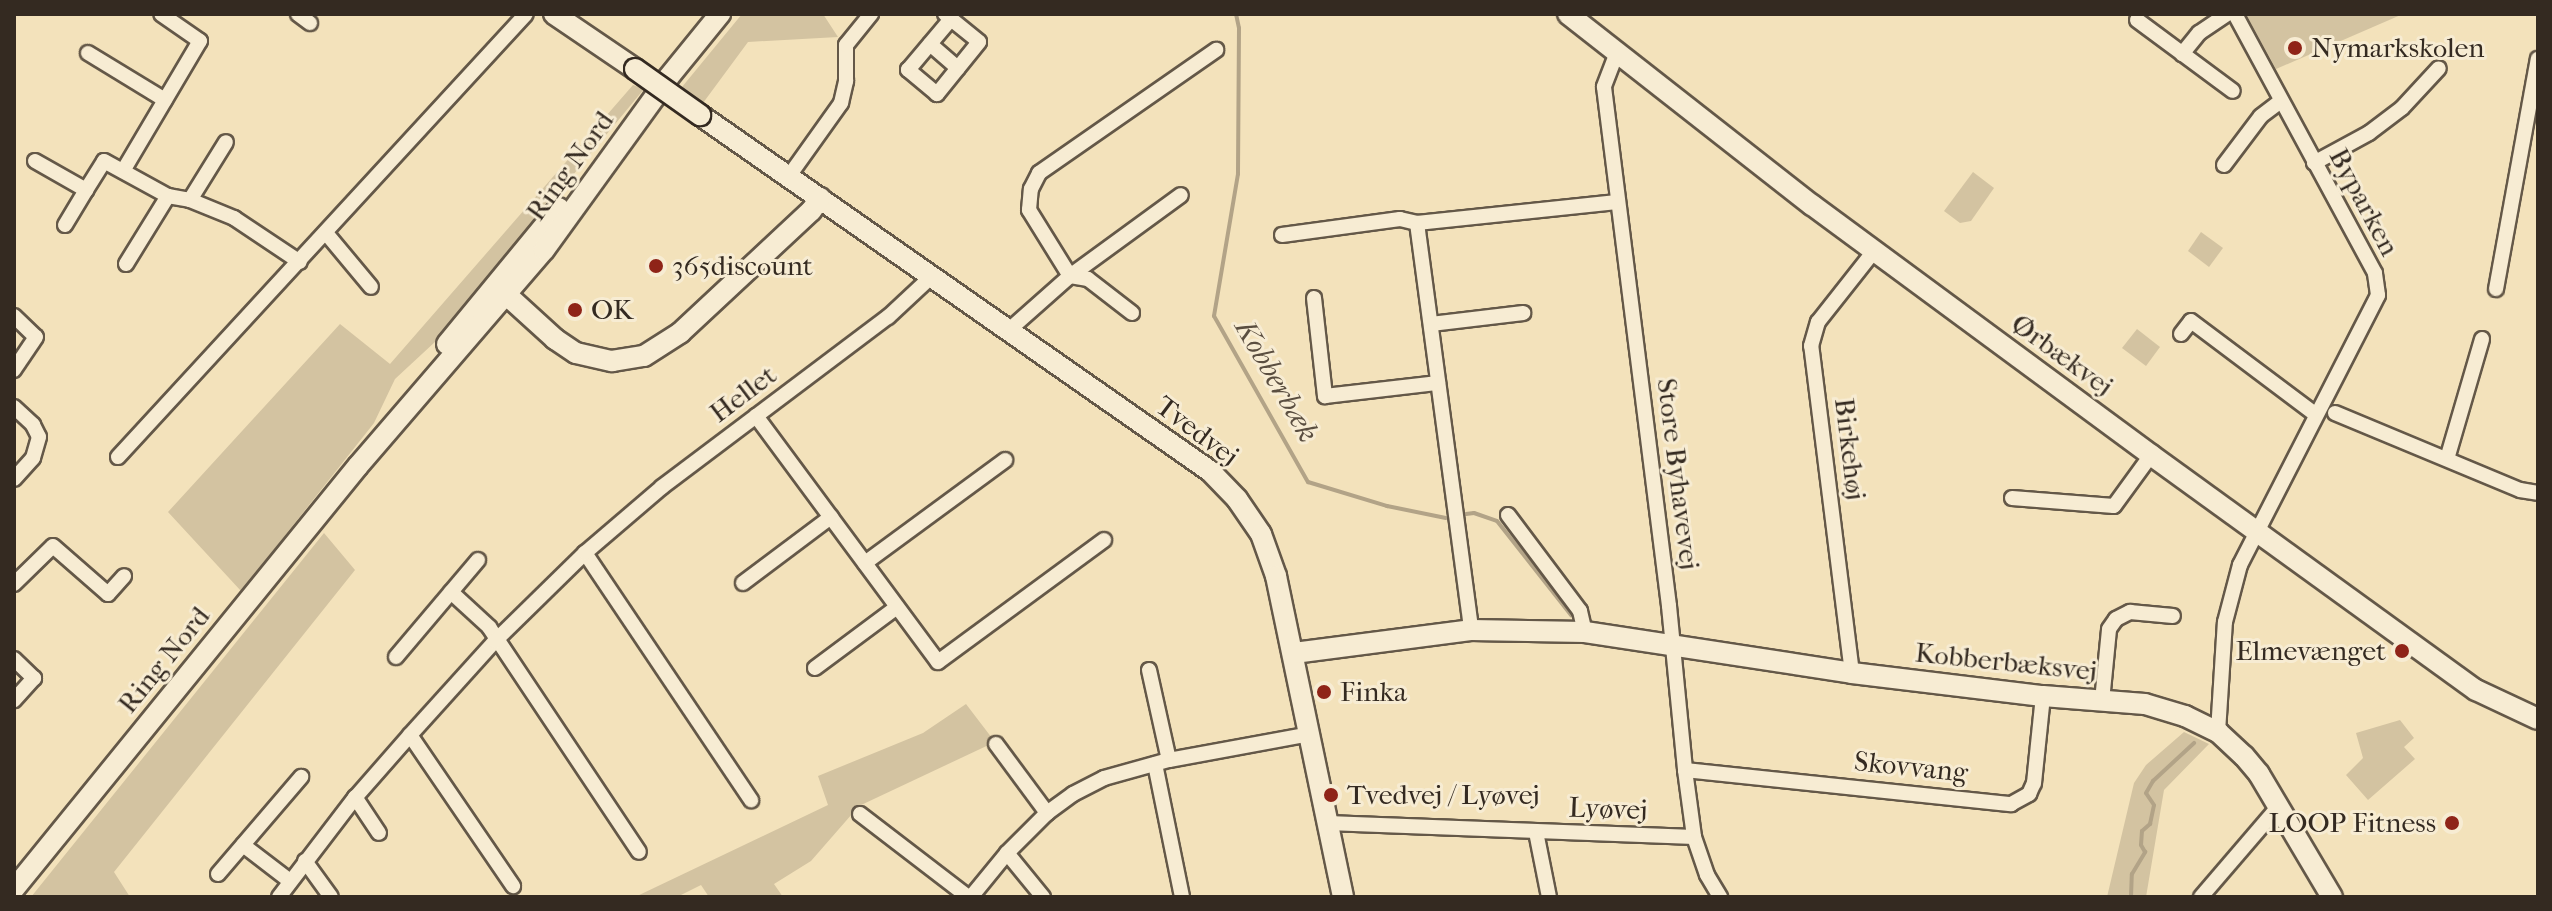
<!DOCTYPE html>
<meta charset="utf-8">
<style>
body{margin:0}
#map{position:relative;width:2552px;height:911px;overflow:hidden;background:#f3e2bb;font-family:"IM FELL French Canon",serif}
div>[style]{position:absolute}
.green>*{inset:0;background:#d3c3a1}
.stream>*{height:4px;margin:-2px;padding:0 2px;transform-origin:2px;border-radius:2px;background:#b2a387}
.roads{filter:drop-shadow(2px 0 #645848) drop-shadow(-2px 0 #645848) drop-shadow(0 2px #645848) drop-shadow(0 -2px #645848)}
.street>*{height:14px;margin:-7px;padding:0 7px;transform-origin:7px;border-radius:7px;background:#f7ecd3}
.secondary>*{height:20px;margin:-10px;padding:0 10px;transform-origin:10px;border-radius:10px;background:#f7ecd3}
.bridges{filter:drop-shadow(2px 0 #342a21) drop-shadow(-2px 0 #342a21) drop-shadow(0 2px #342a21) drop-shadow(0 -2px #342a21)}
.secondary-bridge>*{height:20px;margin:-10px;padding:0 10px;transform-origin:10px;border-radius:10px;background:#f7ecd3}
.dots>*{width:22px;height:22px;translate:-50% -50%;box-sizing:border-box;border:4px solid #f7ecd3;border-radius:50%}
span{translate:-50% -50%;white-space:nowrap;text-align:center;line-height:1.15;-webkit-text-stroke:6px #f7ecd3;paint-order:stroke}
.poi-label{font-size:28px;color:#342a21}
.left{translate:0 -50%;text-align:left}
.right{translate:-100% -50%;text-align:right}
.street-label{font-size:28px;color:#342a21}
.water-label{font-size:30px;color:#5a4e40;font-style:italic}
.frame{position:absolute;inset:0;border:16px solid #342a21;pointer-events:none}
</style>
<div id="map">
<div class="green">
<div style="clip-path:polygon(742px 14px,823px 14px,838px 37px,748px 42px,703px 103px,682px 87px)"></div>
<div style="clip-path:polygon(2246px 14px,2403px 14px,2276px 69px)"></div>
<div style="clip-path:polygon(633px 85px,644px 89px,436px 341px,395px 379px,374px 423px,241px 591px,168px 512px,340px 324px,390px 364px)"></div>
<div style="clip-path:polygon(1973px 172px,1994px 188px,1971px 221px,1960px 223px,1944px 211px)"></div>
<div style="clip-path:polygon(2201px 232px,2223px 248px,2209px 267px,2188px 251px)"></div>
<div style="clip-path:polygon(2137px 329px,2160px 347px,2146px 366px,2122px 348px)"></div>
<div style="clip-path:polygon(324px 533px,355px 570px,114px 872px,130px 897px,31px 897px)"></div>
<div style="clip-path:polygon(966px 704px,995px 742px,859px 806px,811px 861px,774px 884px,783px 897px,709px 897px,701px 885px,677px 897px,635px 897px,828px 805px,818px 776px,923px 733px)"></div>
<div style="clip-path:polygon(2400px 720px,2414px 738px,2404px 747px,2415px 759px,2368px 800px,2346px 775px,2363px 758px,2356px 733px)"></div>
<div style="clip-path:polygon(2184px 732px,2209px 744px,2164px 790px,2146px 897px,2107px 897px,2134px 783px,2146px 765px)"></div>
</div>
<div class="stream">
<div style="left:1236px;top:14px;width:14px;rotate:78deg"></div>
<div style="left:1239px;top:28px;width:146px;rotate:90.4deg"></div>
<div style="left:1238px;top:174px;width:144px;rotate:99.6deg"></div>
<div style="left:1214px;top:316px;width:191px;rotate:60.5deg"></div>
<div style="left:1308px;top:482px;width:83px;rotate:16.9deg"></div>
<div style="left:1387px;top:506px;width:60px;rotate:11.5deg"></div>
<div style="left:1466px;top:514px;width:8px;rotate:-7deg"></div>
<div style="left:1474px;top:513px;width:24px;rotate:19deg"></div>
<div style="left:1497px;top:521px;width:120px;rotate:51.8deg"></div>
<div style="left:2131px;top:897px;width:23px;rotate:-88deg"></div>
<div style="left:2132px;top:874px;width:26px;rotate:-59deg"></div>
<div style="left:2145px;top:852px;width:8px;rotate:-120deg"></div>
<div style="left:2141px;top:845px;width:14px;rotate:-86deg"></div>
<div style="left:2142px;top:831px;width:11px;rotate:-41deg"></div>
<div style="left:2150px;top:824px;width:19px;rotate:-78deg"></div>
<div style="left:2154px;top:805px;width:14px;rotate:-124deg"></div>
<div style="left:2146px;top:793px;width:14px;rotate:-60deg"></div>
<div style="left:2153px;top:781px;width:56px;rotate:-42.8deg"></div>
</div>
<div class="roads">
<div class="street">
<div style="left:298px;top:14px;width:15px;rotate:37deg"></div>
<div style="left:945px;top:14px;width:8px;rotate:40deg"></div>
<div style="left:951px;top:19px;width:36px;rotate:39deg"></div>
<div style="left:979px;top:42px;width:67px;rotate:128.9deg"></div>
<div style="left:937px;top:94px;width:38px;rotate:-140deg"></div>
<div style="left:908px;top:70px;width:67px;rotate:-49.9deg"></div>
<div style="left:2137px;top:20px;width:119px;rotate:36.5deg"></div>
<div style="left:930px;top:44px;width:37px;rotate:41deg"></div>
<div style="left:88px;top:53px;width:90px;rotate:31.4deg"></div>
<div style="left:2182px;top:54px;width:27px;rotate:-51deg"></div>
<div style="left:2199px;top:33px;width:34px;rotate:-34deg"></div>
<div style="left:1616px;top:55px;width:34px;rotate:111deg"></div>
<div style="left:1604px;top:87px;width:523px;rotate:82.86deg"></div>
<div style="left:1669px;top:606px;width:165px;rotate:84.4deg"></div>
<div style="left:1685px;top:770px;width:68px;rotate:82.3deg"></div>
<div style="left:1694px;top:837px;width:40px;rotate:71.1deg"></div>
<div style="left:1707px;top:875px;width:26px;rotate:59deg"></div>
<div style="left:35px;top:161px;width:59px;rotate:29.6deg"></div>
<div style="left:86px;top:190px;width:34px;rotate:-58deg"></div>
<div style="left:104px;top:161px;width:73px;rotate:28.7deg"></div>
<div style="left:168px;top:196px;width:22px;rotate:10deg"></div>
<div style="left:190px;top:200px;width:48px;rotate:22.2deg"></div>
<div style="left:234px;top:218px;width:79px;rotate:33.7deg"></div>
<div style="left:2314px;top:163px;width:63px;rotate:-28.6deg"></div>
<div style="left:2369px;top:133px;width:41px;rotate:-37.1deg"></div>
<div style="left:2402px;top:108px;width:54px;rotate:-47.2deg"></div>
<div style="left:2224px;top:165px;width:61px;rotate:-52.9deg"></div>
<div style="left:2261px;top:116px;width:25px;rotate:-37deg"></div>
<div style="left:123px;top:171px;width:151px;rotate:-59.4deg"></div>
<div style="left:200px;top:41px;width:47px;rotate:-145.3deg"></div>
<div style="left:789px;top:176px;width:90px;rotate:-54.5deg"></div>
<div style="left:841px;top:103px;width:23px;rotate:-77deg"></div>
<div style="left:846px;top:81px;width:36px;rotate:-90deg"></div>
<div style="left:846px;top:45px;width:40px;rotate:-51deg"></div>
<div style="left:190px;top:200px;width:68px;rotate:-58.2deg"></div>
<div style="left:1417px;top:223px;width:411px;rotate:82.4deg"></div>
<div style="left:65px;top:225px;width:41px;rotate:-59deg"></div>
<div style="left:326px;top:233px;width:70px;rotate:50.2deg"></div>
<div style="left:1282px;top:235px;width:119px;rotate:-7.7deg"></div>
<div style="left:1400px;top:219px;width:17px;rotate:13deg"></div>
<div style="left:1417px;top:223px;width:201px;rotate:-6deg"></div>
<div style="left:126px;top:264px;width:80px;rotate:-58.3deg"></div>
<div style="left:2496px;top:289px;width:234px;rotate:-79.7deg"></div>
<div style="left:1314px;top:298px;width:99px;rotate:83.6deg"></div>
<div style="left:1325px;top:396px;width:114px;rotate:-6.6deg"></div>
<div style="left:1132px;top:313px;width:56px;rotate:-142.3deg"></div>
<div style="left:1088px;top:279px;width:18px;rotate:-171deg"></div>
<div style="left:1070px;top:276px;width:78px;rotate:-121.8deg"></div>
<div style="left:1029px;top:210px;width:21px;rotate:-85deg"></div>
<div style="left:1031px;top:189px;width:18px;rotate:-63deg"></div>
<div style="left:1039px;top:173px;width:216px;rotate:-34.8deg"></div>
<div style="left:14px;top:316px;width:30px;rotate:44deg"></div>
<div style="left:36px;top:337px;width:40px;rotate:124deg"></div>
<div style="left:1431px;top:324px;width:93px;rotate:-6.8deg"></div>
<div style="left:1009px;top:330px;width:81px;rotate:-41.5deg"></div>
<div style="left:1070px;top:276px;width:137px;rotate:-36.1deg"></div>
<div style="left:2181px;top:334px;width:16px;rotate:-52deg"></div>
<div style="left:2191px;top:321px;width:156px;rotate:36.9deg"></div>
<div style="left:14px;top:407px;width:26px;rotate:43deg"></div>
<div style="left:33px;top:425px;width:13px;rotate:63deg"></div>
<div style="left:39px;top:437px;width:22px;rotate:106deg"></div>
<div style="left:33px;top:458px;width:28px;rotate:132deg"></div>
<div style="left:2335px;top:413px;width:200px;rotate:22.6deg"></div>
<div style="left:2520px;top:490px;width:18px;rotate:9deg"></div>
<div style="left:756px;top:416px;width:306px;rotate:53.5deg"></div>
<div style="left:938px;top:662px;width:206px;rotate:-36.3deg"></div>
<div style="left:118px;top:457px;width:602px;rotate:-47.36deg"></div>
<div style="left:2447px;top:459px;width:125px;rotate:-73.7deg"></div>
<div style="left:2012px;top:498px;width:102px;rotate:4.5deg"></div>
<div style="left:2114px;top:506px;width:63px;rotate:-54deg"></div>
<div style="left:1508px;top:515px;width:120px;rotate:53.1deg"></div>
<div style="left:1580px;top:611px;width:22px;rotate:77deg"></div>
<div style="left:585px;top:553px;width:298px;rotate:56.1deg"></div>
<div style="left:865px;top:563px;width:174px;rotate:-36.3deg"></div>
<div style="left:743px;top:583px;width:110px;rotate:-36.9deg"></div>
<div style="left:14px;top:584px;width:54px;rotate:-44.3deg"></div>
<div style="left:53px;top:546px;width:73px;rotate:41.1deg"></div>
<div style="left:108px;top:594px;width:24px;rotate:-48deg"></div>
<div style="left:451px;top:592px;width:52px;rotate:42.6deg"></div>
<div style="left:489px;top:627px;width:270px;rotate:56.3deg"></div>
<div style="left:396px;top:657px;width:127px;rotate:-49.8deg"></div>
<div style="left:14px;top:659px;width:28px;rotate:44deg"></div>
<div style="left:34px;top:678px;width:30px;rotate:132deg"></div>
<div style="left:815px;top:668px;width:102px;rotate:-36.6deg"></div>
<div style="left:1149px;top:670px;width:92px;rotate:77.5deg"></div>
<div style="left:1852px;top:673px;width:330px;rotate:-97.1deg"></div>
<div style="left:1811px;top:346px;width:25px;rotate:-74deg"></div>
<div style="left:1818px;top:322px;width:90px;rotate:-51.7deg"></div>
<div style="left:2102px;top:701px;width:72px;rotate:-84.4deg"></div>
<div style="left:2109px;top:629px;width:12px;rotate:-55deg"></div>
<div style="left:2116px;top:619px;width:16px;rotate:-27deg"></div>
<div style="left:2130px;top:612px;width:43px;rotate:5.3deg"></div>
<div style="left:2218px;top:732px;width:110px;rotate:-86.4deg"></div>
<div style="left:2225px;top:622px;width:59px;rotate:-75.3deg"></div>
<div style="left:2240px;top:565px;width:303px;rotate:-62.9deg"></div>
<div style="left:2378px;top:295px;width:22px;rotate:-98deg"></div>
<div style="left:2375px;top:273px;width:294px;rotate:-118.4deg"></div>
<div style="left:410px;top:735px;width:183px;rotate:55.7deg"></div>
<div style="left:996px;top:744px;width:86px;rotate:53.5deg"></div>
<div style="left:1155px;top:764px;width:136px;rotate:78.5deg"></div>
<div style="left:1685px;top:770px;width:328px;rotate:6deg"></div>
<div style="left:2011px;top:804px;width:21px;rotate:-29deg"></div>
<div style="left:2029px;top:794px;width:12px;rotate:-66deg"></div>
<div style="left:2034px;top:783px;width:87px;rotate:-84.1deg"></div>
<div style="left:355px;top:797px;width:43px;rotate:56.3deg"></div>
<div style="left:860px;top:814px;width:136px;rotate:37.5deg"></div>
<div style="left:1328px;top:823px;width:366px;rotate:2.2deg"></div>
<div style="left:1536px;top:832px;width:66px;rotate:78.7deg"></div>
<div style="left:243px;top:845px;width:59px;rotate:37.5deg"></div>
<div style="left:1007px;top:853px;width:57px;rotate:50.7deg"></div>
<div style="left:305px;top:861px;width:44px;rotate:54.2deg"></div>
<div style="left:218px;top:874px;width:128px;rotate:-49.4deg"></div>
<div style="left:279px;top:897px;width:123px;rotate:-52.6deg"></div>
<div style="left:354px;top:799px;width:85px;rotate:-48.8deg"></div>
<div style="left:410px;top:735px;width:127px;rotate:-47.9deg"></div>
<div style="left:495px;top:641px;width:126px;rotate:-44.4deg"></div>
<div style="left:585px;top:553px;width:101px;rotate:-40.6deg"></div>
<div style="left:662px;top:487px;width:283px;rotate:-37deg"></div>
<div style="left:888px;top:317px;width:60px;rotate:-43deg"></div>
<div style="left:971px;top:897px;width:57px;rotate:-50.7deg"></div>
<div style="left:1007px;top:853px;width:57px;rotate:-45deg"></div>
<div style="left:1047px;top:813px;width:32px;rotate:-36deg"></div>
<div style="left:1073px;top:794px;width:35px;rotate:-27deg"></div>
<div style="left:1104px;top:778px;width:67px;rotate:-15.5deg"></div>
<div style="left:1169px;top:760px;width:143px;rotate:-10.4deg"></div>
<div style="left:2201px;top:897px;width:120px;rotate:-49.4deg"></div>
</div>
<div class="secondary">
<div style="left:554px;top:14px;width:98px;rotate:34.2deg"></div>
<div style="left:1568px;top:14px;width:310px;rotate:38.1deg"></div>
<div style="left:1812px;top:205px;width:421px;rotate:36.4deg"></div>
<div style="left:2151px;top:455px;width:401px;rotate:35.9deg"></div>
<div style="left:2476px;top:690px;width:68px;rotate:25.1deg"></div>
<div style="left:659px;top:89px;width:97px;rotate:-50.9deg"></div>
<div style="left:700px;top:115px;width:622px;rotate:34.92deg"></div>
<div style="left:1210px;top:471px;width:39px;rotate:46deg"></div>
<div style="left:1237px;top:499px;width:42px;rotate:55.6deg"></div>
<div style="left:1261px;top:534px;width:45px;rotate:70.3deg"></div>
<div style="left:1276px;top:576px;width:328px;rotate:78.2deg"></div>
<div style="left:499px;top:288px;width:76px;rotate:42.3deg"></div>
<div style="left:555px;top:339px;width:25px;rotate:34deg"></div>
<div style="left:576px;top:353px;width:37px;rotate:13deg"></div>
<div style="left:612px;top:361px;width:32px;rotate:-9deg"></div>
<div style="left:644px;top:356px;width:43px;rotate:-32.6deg"></div>
<div style="left:680px;top:333px;width:179px;rotate:-43deg"></div>
<div style="left:811px;top:211px;width:16px;rotate:-55deg"></div>
<div style="left:447px;top:344px;width:176px;rotate:-50.5deg"></div>
<div style="left:1294px;top:653px;width:178px;rotate:-7.4deg"></div>
<div style="left:1471px;top:630px;width:114px;rotate:1deg"></div>
<div style="left:1585px;top:632px;width:270px;rotate:8.7deg"></div>
<div style="left:1852px;top:673px;width:192px;rotate:6.9deg"></div>
<div style="left:2043px;top:696px;width:102px;rotate:4.5deg"></div>
<div style="left:2145px;top:704px;width:42px;rotate:16.7deg"></div>
<div style="left:2185px;top:716px;width:37px;rotate:26deg"></div>
<div style="left:2218px;top:732px;width:35px;rotate:43deg"></div>
<div style="left:2244px;top:756px;width:23px;rotate:50deg"></div>
<div style="left:2259px;top:774px;width:143px;rotate:59.3deg"></div>
<div style="left:14px;top:889px;width:545px;rotate:-50.88deg"></div>
<div style="left:358px;top:466px;width:285px;rotate:-49.3deg"></div>
<div style="left:544px;top:250px;width:211px;rotate:-54.1deg"></div>
</div>
</div>
<div class="bridges">
<div class="secondary-bridge">
<div style="left:635px;top:69px;width:80px;rotate:35.3deg"></div>
</div>
</div>
<div class="dots">
<div style="left:2295px;top:48px;background:#8f2418"></div>
<div style="left:656px;top:266px;background:#8f2418"></div>
<div style="left:575px;top:310px;background:#8f2418"></div>
<div style="left:2402px;top:651px;background:#8f2418"></div>
<div style="left:1324px;top:692px;background:#8f2418"></div>
<div style="left:1331px;top:795px;background:#8f2418"></div>
<div style="left:2452px;top:823px;background:#8f2418"></div>
</div>
<div class="poi-label">
<span class="left" style="left:2311px;top:48px">Nymarkskolen</span>
<span class="left" style="left:672px;top:266px">365discount</span>
<span class="left" style="left:591px;top:310px">OK</span>
<span class="right" style="left:2386px;top:651px">Elmevænget</span>
<span class="left" style="left:1340px;top:692px">Finka</span>
<span class="left" style="left:1347px;top:795px">Tvedvej / Lyøvej</span>
<span class="right" style="left:2436px;top:823px">LOOP Fitness</span>
</div>
<div class="street-label">
<span style="left:570px;top:166px;rotate:-54deg">Ring Nord</span>
<span style="left:2364px;top:202px;rotate:62deg">Byparken</span>
<span style="left:2062px;top:355px;rotate:36deg">Ørbækvej</span>
<span style="left:743px;top:394px;rotate:-37deg">Hellet</span>
<span style="left:1197px;top:431px;rotate:37deg">Tvedvej</span>
<span style="left:1850px;top:449px;rotate:83deg">Birkehøj</span>
<span style="left:1678px;top:474px;rotate:83deg">Store Byhavevej</span>
<span style="left:164px;top:660px;rotate:-51deg">Ring Nord</span>
<span style="left:2006px;top:662px;rotate:6deg">Kobberbæksvej</span>
<span style="left:1911px;top:767px;rotate:6deg">Skovvang</span>
<span style="left:1608px;top:809px;rotate:2deg">Lyøvej</span>
</div>
<div class="water-label">
<span style="left:1276px;top:381px;rotate:60deg">Kobberbæk</span>
</div>
<div class="frame"></div>
</div>
